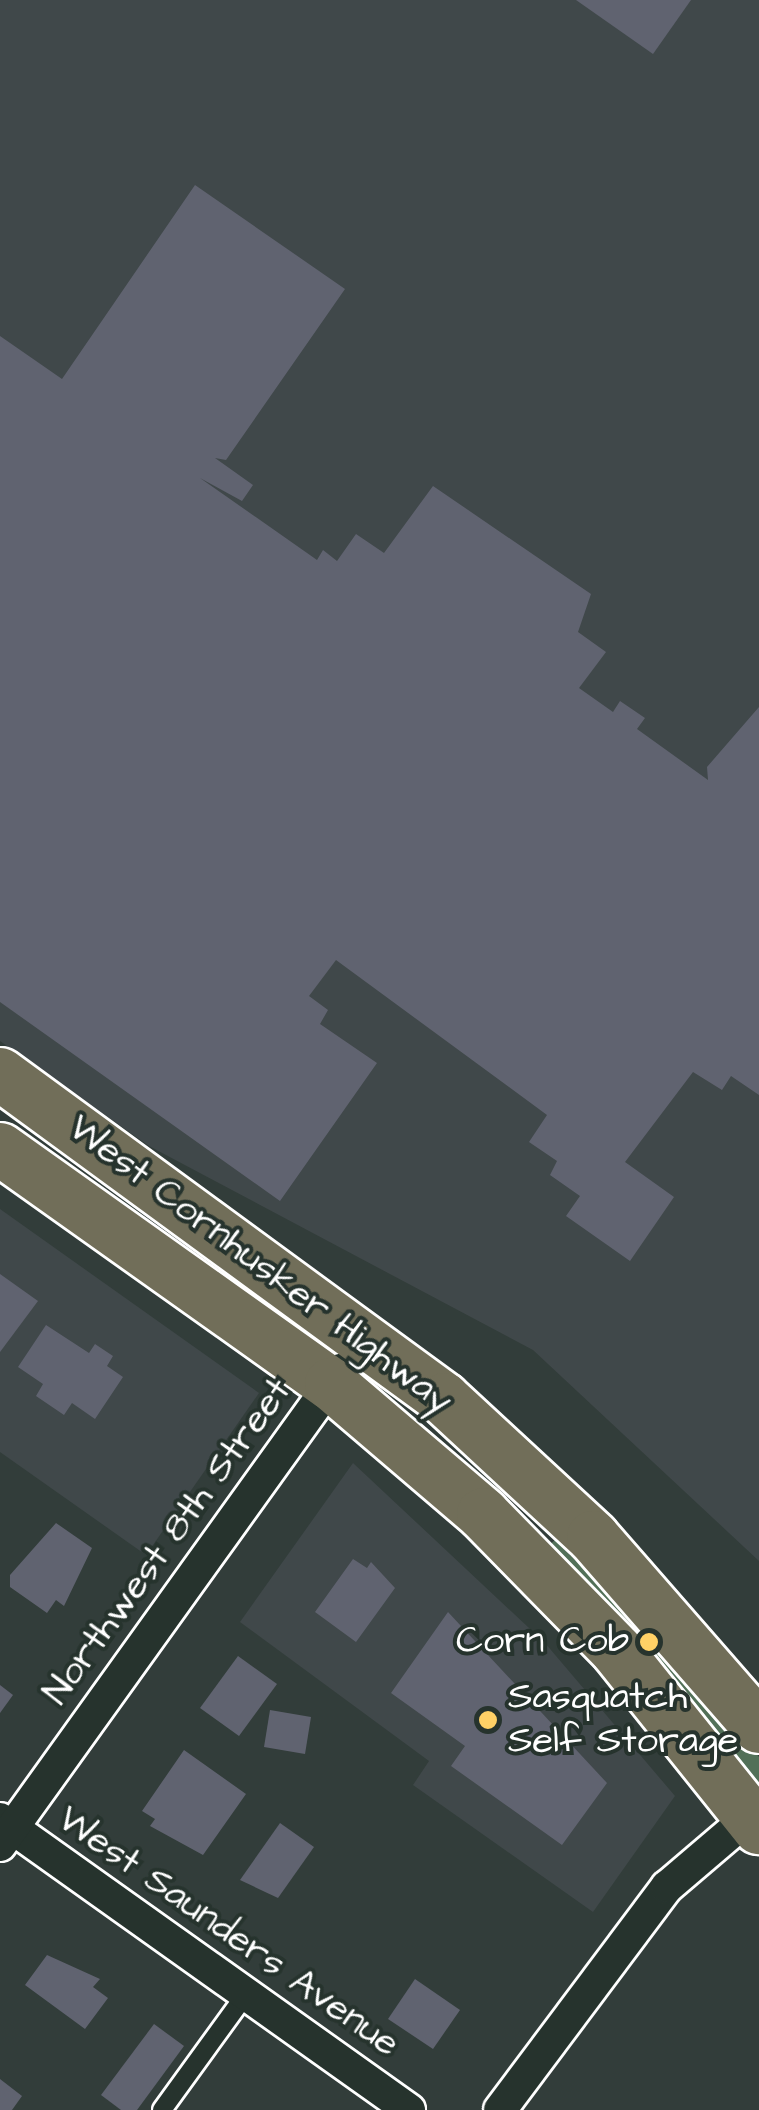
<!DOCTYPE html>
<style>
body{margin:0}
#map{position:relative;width:759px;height:2110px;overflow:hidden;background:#323d3a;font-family:"Architects Daughter",sans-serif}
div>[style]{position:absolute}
.built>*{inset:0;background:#40484a}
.green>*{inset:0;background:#527058}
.building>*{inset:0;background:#606370}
.roads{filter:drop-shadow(2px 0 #fff) drop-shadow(-2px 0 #fff) drop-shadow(0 2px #fff) drop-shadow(0 -2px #fff)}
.service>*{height:18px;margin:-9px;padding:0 9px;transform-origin:9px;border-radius:9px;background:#26332d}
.minor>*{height:32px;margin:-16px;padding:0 16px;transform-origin:16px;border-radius:16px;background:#26332d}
.primary>*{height:52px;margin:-26px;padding:0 26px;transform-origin:26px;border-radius:26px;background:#716e59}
.dots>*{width:28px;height:28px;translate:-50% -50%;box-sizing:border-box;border:5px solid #26332d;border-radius:50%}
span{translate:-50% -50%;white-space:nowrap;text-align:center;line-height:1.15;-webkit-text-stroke:8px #26332d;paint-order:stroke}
.street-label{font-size:38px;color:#fff}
.poi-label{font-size:38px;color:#fff}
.right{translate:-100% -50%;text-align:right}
.left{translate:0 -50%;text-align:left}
</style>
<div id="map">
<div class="built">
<div style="clip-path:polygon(0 0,759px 0,759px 1561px,533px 1350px,149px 1146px,0 1041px)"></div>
<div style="clip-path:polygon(0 1209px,259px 1393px,146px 1555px,0 1452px)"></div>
<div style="clip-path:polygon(353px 1463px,545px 1643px,675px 1796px,593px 1912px,413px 1785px,429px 1761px,240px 1622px)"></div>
</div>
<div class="green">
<div style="clip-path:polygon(555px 1540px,721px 1707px,759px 1757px,759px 1794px,545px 1549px)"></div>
</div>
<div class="building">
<div style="clip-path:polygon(576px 0,691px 0,653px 54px)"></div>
<div style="clip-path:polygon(195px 185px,345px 289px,226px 460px,215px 458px,253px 485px,242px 501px,200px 478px,317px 560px,323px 550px,337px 561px,356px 534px,384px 553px,433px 486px,591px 594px,578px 632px,606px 652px,579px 688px,613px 712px,620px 701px,645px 718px,637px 729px,708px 780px,707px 767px,759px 707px,759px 1095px,731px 1076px,722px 1090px,693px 1072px,625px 1162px,674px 1197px,630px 1261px,566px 1216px,580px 1196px,550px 1175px,557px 1161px,529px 1142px,547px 1115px,336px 960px,309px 996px,328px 1010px,320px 1024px,377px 1063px,280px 1201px,0 1002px,0 336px,62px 379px)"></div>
<div style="clip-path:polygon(0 1274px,38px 1301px,0 1352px)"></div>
<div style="clip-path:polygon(46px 1325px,89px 1353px,95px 1344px,113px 1356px,107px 1366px,123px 1377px,95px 1419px,72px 1403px,64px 1415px,36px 1396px,43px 1384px,18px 1367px)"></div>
<div style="clip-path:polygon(56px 1523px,92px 1548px,64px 1606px,56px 1600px,47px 1613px,10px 1587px,10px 1575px)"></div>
<div style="clip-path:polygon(353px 1559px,367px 1568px,371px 1562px,395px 1588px,356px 1642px,315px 1612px)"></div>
<div style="clip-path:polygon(448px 1612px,607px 1783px,562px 1845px,451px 1766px,465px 1746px,391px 1693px)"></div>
<div style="clip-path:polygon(238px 1656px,277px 1684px,239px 1736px,200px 1708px)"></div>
<div style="clip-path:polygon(0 1685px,13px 1695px,0 1713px)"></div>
<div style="clip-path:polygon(270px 1710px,311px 1717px,305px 1754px,264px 1747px)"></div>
<div style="clip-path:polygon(184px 1750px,246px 1794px,203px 1855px,150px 1826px,155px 1819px,142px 1811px)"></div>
<div style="clip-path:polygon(280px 1823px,314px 1847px,278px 1898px,240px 1880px)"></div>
<div style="clip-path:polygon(47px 1955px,100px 1979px,93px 1987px,108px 1998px,85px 2029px,25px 1985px)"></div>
<div style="clip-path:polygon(415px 1979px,460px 2010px,433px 2049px,388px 2019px)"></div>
<div style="clip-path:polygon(154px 2024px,184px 2046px,137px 2110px,121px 2110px,101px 2095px)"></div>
<div style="clip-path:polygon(0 2079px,22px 2096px,12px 2110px,0 2110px)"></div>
</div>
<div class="roads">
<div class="service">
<div style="left:162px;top:2110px;width:143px;rotate:-54.1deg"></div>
</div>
<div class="minor">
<div style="left:0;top:1819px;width:502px;rotate:35.43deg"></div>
<div style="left:0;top:1845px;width:585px;rotate:-54.33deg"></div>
<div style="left:500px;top:2110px;width:279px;rotate:-53.2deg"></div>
<div style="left:667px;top:1887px;width:109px;rotate:-40.5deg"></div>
</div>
<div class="primary">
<div style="left:0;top:1074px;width:550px;rotate:36.2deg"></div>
<div style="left:444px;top:1399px;width:203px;rotate:42.8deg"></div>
<div style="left:593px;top:1537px;width:252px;rotate:48.9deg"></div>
<div style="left:0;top:1149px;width:406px;rotate:35.4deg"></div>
<div style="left:331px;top:1384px;width:200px;rotate:40.5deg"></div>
<div style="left:483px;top:1514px;width:192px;rotate:45.6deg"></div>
<div style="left:617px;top:1651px;width:227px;rotate:51.3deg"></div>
</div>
</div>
<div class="dots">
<div style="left:649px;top:1642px;background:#ffd166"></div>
<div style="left:488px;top:1720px;background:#ffd166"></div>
</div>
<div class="street-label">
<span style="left:260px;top:1265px;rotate:37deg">West Cornhusker Highway</span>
<span style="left:168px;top:1542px;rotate:-54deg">Northwest 8th Street</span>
<span style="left:228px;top:1932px;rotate:35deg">West Saunders Avenue</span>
</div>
<div class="poi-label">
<span class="right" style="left:629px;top:1642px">Corn Cob</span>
<span class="left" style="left:508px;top:1720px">Sasquatch<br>Self Storage</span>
</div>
</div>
